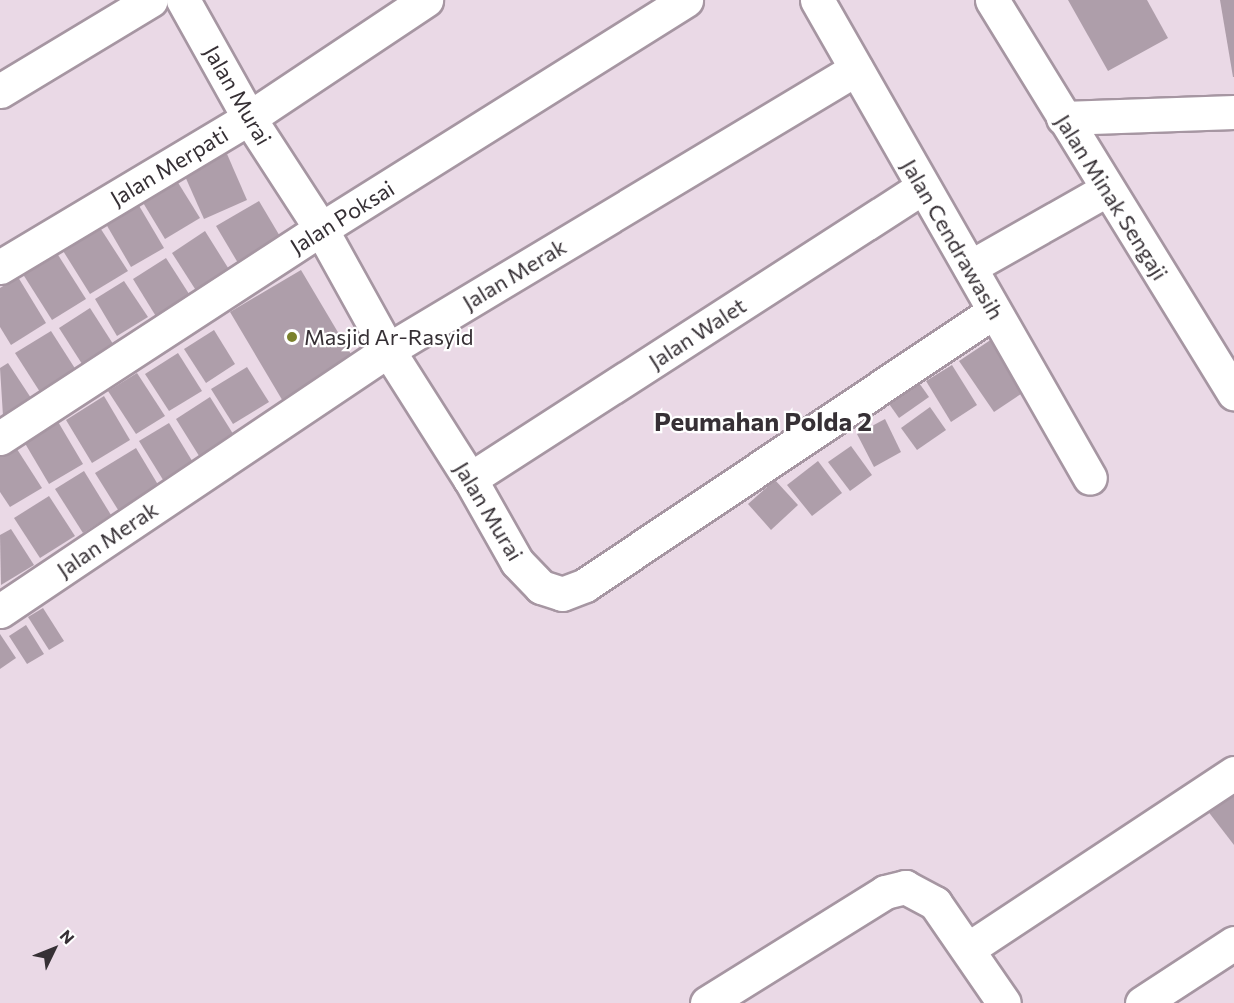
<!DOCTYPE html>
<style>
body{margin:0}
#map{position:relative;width:1234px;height:1003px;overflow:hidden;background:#ead9e6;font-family:Commissioner,sans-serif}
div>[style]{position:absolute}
.building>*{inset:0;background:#ae9eaa}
.roads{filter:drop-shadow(2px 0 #a696a2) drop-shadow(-2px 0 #a696a2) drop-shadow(0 2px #a696a2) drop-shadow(0 -2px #a696a2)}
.minor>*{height:33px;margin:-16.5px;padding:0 16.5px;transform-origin:16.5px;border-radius:16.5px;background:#fff}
.dots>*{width:16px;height:16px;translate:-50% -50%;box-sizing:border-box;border:3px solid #fff;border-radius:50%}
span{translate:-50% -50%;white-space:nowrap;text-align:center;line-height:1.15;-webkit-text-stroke:4.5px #fff;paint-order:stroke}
.street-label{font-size:22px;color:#363035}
.poi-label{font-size:22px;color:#363035}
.left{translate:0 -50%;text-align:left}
.quarter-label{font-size:26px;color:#363035;font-weight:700}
.north{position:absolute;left:24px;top:919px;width:60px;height:60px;-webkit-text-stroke:4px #fff;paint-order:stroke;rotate:47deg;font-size:16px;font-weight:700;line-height:24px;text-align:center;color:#363035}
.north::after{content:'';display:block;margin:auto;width:21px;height:27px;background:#363035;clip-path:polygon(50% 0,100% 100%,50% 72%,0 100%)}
</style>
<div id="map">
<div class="building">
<div style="clip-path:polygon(1068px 0,1147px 0,1168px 38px,1108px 71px)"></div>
<div style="clip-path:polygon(1220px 0,1234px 0,1234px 77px,1233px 77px)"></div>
<div style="clip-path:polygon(227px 154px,247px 200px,204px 219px,184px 174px)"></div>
<div style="clip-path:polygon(177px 181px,200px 218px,165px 239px,142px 201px)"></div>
<div style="clip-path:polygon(259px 201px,281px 238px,238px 263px,216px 226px)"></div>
<div style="clip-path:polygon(138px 204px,164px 248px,131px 267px,106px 224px)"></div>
<div style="clip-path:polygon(97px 223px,128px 271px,90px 294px,60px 246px)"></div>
<div style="clip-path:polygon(205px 231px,230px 271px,197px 292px,172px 253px)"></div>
<div style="clip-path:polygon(53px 247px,86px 299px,52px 320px,19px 268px)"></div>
<div style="clip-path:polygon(166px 258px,191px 297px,157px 318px,133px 279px)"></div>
<div style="clip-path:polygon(301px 270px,355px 361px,284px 403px,230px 312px)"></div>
<div style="clip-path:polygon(18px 277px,46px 323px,11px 345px,0 327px,0 288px)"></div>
<div style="clip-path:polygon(124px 281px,148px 317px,117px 336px,95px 299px)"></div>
<div style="clip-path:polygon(90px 308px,115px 347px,84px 367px,59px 328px)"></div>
<div style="clip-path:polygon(214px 330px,235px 364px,206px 383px,184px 349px)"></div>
<div style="clip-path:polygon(51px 331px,76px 370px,40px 392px,15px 353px)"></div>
<div style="clip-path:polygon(992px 339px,1027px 390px,994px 412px,959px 361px)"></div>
<div style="clip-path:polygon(178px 353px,202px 391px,169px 411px,145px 374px)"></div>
<div style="clip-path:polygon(8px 363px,31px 398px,3px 416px,0 368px)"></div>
<div style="clip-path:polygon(952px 365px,977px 405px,951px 422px,926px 381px)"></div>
<div style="clip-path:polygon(247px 367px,269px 402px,233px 424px,211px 389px)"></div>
<div style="clip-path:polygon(137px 373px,165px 416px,136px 434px,108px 391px)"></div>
<div style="clip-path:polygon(917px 380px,929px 397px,899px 418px,887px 401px)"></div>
<div style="clip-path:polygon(104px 396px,130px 440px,92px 463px,66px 420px)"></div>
<div style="clip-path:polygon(210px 397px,235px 437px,201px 459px,176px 419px)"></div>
<div style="clip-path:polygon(930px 407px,946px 430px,917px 450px,901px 428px)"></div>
<div style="clip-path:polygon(885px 419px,901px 452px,874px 467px,857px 434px)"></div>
<div style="clip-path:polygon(57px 420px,83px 464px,49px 484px,23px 440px)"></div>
<div style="clip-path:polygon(169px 423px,194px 464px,165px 483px,139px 441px)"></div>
<div style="clip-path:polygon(15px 446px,42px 488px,10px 507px,0 492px,0 455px)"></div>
<div style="clip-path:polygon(851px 446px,872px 475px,850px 491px,828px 462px)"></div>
<div style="clip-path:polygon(136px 448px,160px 488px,120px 513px,95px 473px)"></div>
<div style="clip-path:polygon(818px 461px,842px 493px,812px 516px,787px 485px)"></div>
<div style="clip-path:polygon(84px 471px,111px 515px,83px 533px,55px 489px)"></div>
<div style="clip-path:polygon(775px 480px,798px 505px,771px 530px,748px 504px)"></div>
<div style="clip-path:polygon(49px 496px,75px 536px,40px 558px,14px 518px)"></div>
<div style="clip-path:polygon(11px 529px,34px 565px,1px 585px,0 535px)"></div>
<div style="clip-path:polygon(43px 608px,64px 641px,49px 650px,28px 617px)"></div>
<div style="clip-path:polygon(26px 625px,44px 654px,27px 664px,9px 636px)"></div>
<div style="clip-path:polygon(0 634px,16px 658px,0 669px)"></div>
<div style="clip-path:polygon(1234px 792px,1234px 845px,1207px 810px)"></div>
</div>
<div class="roads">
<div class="minor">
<div style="left:183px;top:0;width:135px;rotate:60.8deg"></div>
<div style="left:249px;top:118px;width:132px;rotate:57deg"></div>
<div style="left:321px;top:229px;width:138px;rotate:61deg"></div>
<div style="left:388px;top:350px;width:153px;rotate:57.6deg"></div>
<div style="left:470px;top:479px;width:95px;rotate:60.5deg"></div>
<div style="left:517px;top:562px;width:35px;rotate:46deg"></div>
<div style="left:541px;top:587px;width:22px;rotate:18deg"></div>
<div style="left:562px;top:594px;width:25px;rotate:-21deg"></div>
<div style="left:585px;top:585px;width:492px;rotate:-33.8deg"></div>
<div style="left:817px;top:0;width:550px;rotate:60.27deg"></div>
<div style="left:992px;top:0;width:462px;rotate:58.4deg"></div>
<div style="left:0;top:91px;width:176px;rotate:-31.1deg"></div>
<div style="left:1063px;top:118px;width:171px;rotate:-2deg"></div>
<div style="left:0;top:267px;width:290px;rotate:-30.9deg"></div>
<div style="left:249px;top:118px;width:213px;rotate:-33.7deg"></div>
<div style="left:970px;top:267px;width:156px;rotate:-29.5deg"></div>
<div style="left:0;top:438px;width:383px;rotate:-33.1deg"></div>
<div style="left:321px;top:229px;width:431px;rotate:-32.1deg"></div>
<div style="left:470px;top:479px;width:539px;rotate:-32.81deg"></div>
<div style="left:0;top:611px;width:468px;rotate:-33.9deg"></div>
<div style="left:388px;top:350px;width:546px;rotate:-30.98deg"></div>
<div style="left:968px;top:949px;width:319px;rotate:-33.5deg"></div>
<div style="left:707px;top:1003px;width:210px;rotate:-31.9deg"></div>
<div style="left:885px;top:892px;width:21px;rotate:-14deg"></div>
<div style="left:905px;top:887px;width:34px;rotate:28deg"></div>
<div style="left:935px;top:903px;width:121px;rotate:55.4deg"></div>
<div style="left:1142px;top:1003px;width:110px;rotate:-33.1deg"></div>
</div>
</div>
<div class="dots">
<div style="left:292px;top:337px;background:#7b812c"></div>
</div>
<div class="street-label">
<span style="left:238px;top:95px;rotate:60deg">Jalan Murai</span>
<span style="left:169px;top:166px;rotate:-31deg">Jalan Merpati</span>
<span style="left:1112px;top:197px;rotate:58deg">Jalan Minak Sengaji</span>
<span style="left:342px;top:217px;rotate:-32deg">Jalan Poksai</span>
<span style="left:953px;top:239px;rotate:60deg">Jalan Cendrawasih</span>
<span style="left:514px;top:274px;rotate:-31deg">Jalan Merak</span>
<span style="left:697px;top:333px;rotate:-33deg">Jalan Walet</span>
<span style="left:489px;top:511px;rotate:59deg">Jalan Murai</span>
<span style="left:107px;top:539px;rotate:-34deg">Jalan Merak</span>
</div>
<div class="poi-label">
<span class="left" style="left:304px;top:337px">Masjid Ar-Rasyid</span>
</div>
<div class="quarter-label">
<span style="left:763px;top:421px">Peumahan Polda 2</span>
</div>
<div class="north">N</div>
</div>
